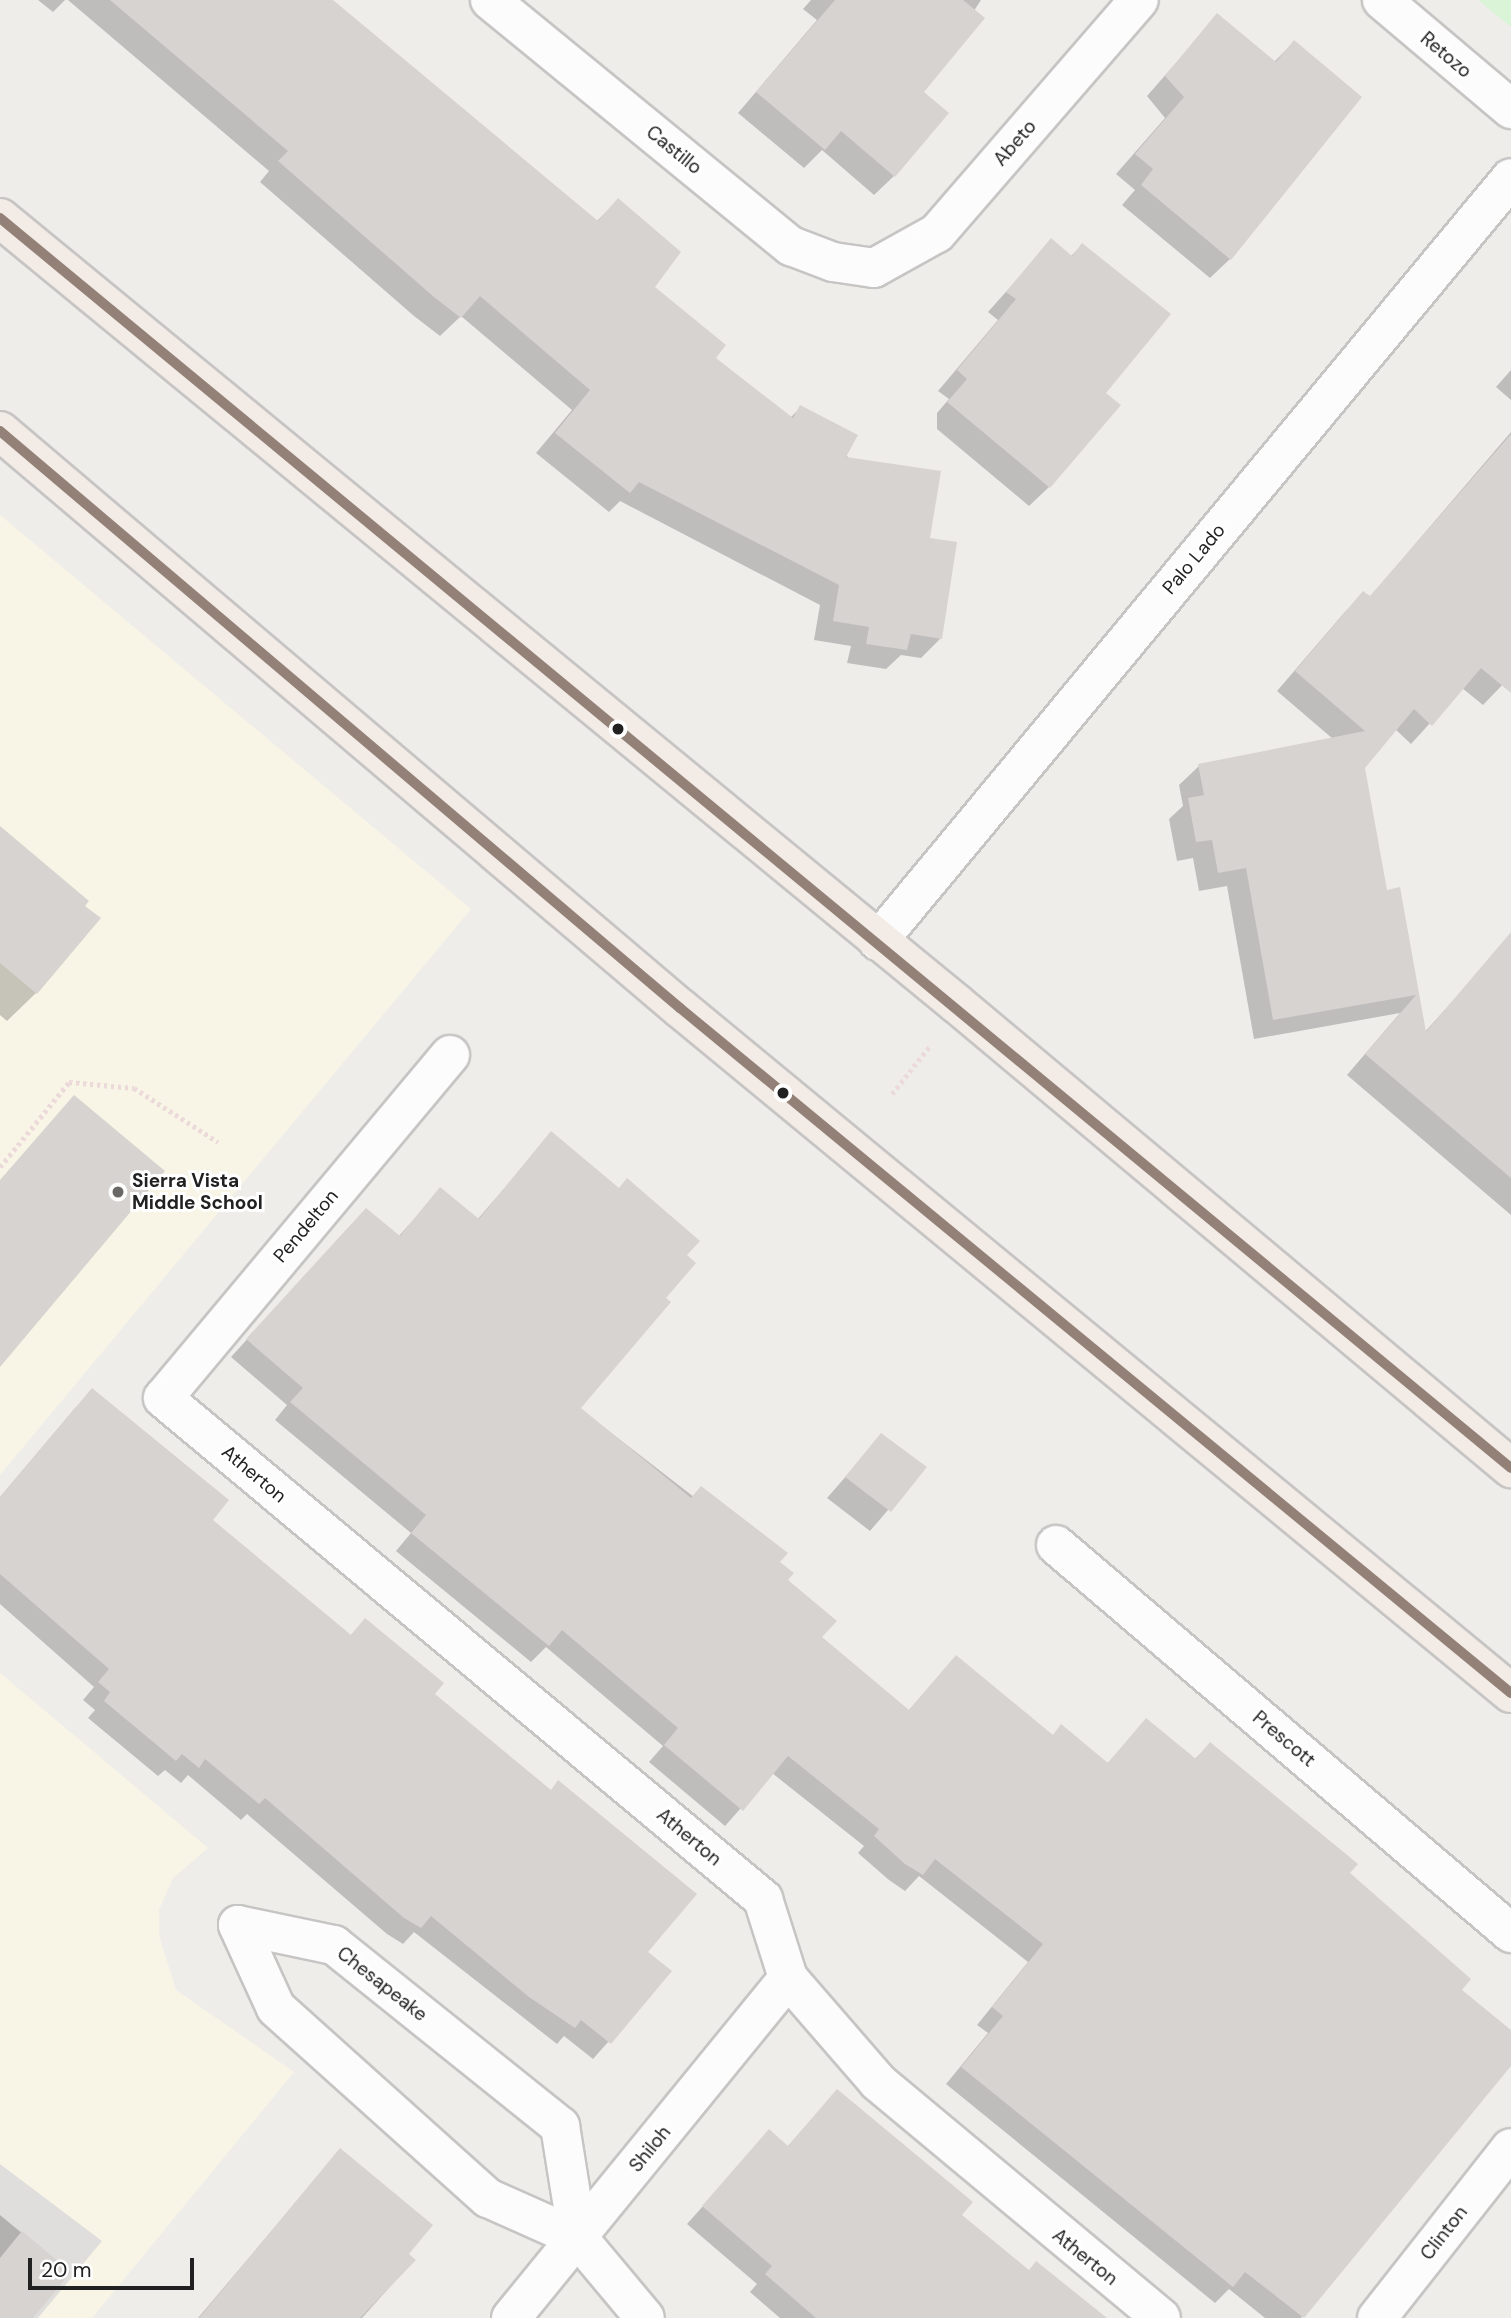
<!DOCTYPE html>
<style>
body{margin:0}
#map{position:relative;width:1511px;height:2318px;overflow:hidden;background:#efedea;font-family:"DM Sans",sans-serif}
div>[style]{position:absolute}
.education>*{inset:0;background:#f8f5e6}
.park>*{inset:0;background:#d9f4d6}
.parking>*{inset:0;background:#dfdedd}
.shadow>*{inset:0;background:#0003}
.building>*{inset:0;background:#d6d3d1}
.path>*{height:4.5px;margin-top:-2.25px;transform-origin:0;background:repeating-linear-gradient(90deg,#ecdada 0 3.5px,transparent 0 7px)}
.roads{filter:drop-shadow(2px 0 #c6c5c4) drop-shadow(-2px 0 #c6c5c4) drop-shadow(0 2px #c6c5c4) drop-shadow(0 -2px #c6c5c4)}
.minor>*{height:38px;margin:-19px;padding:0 19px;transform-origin:19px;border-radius:19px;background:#fdfcfc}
.primary>*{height:38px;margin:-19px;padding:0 19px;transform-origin:19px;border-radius:19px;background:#f2ebe6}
.bus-1>*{height:10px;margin:-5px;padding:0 5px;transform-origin:5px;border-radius:5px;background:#938177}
.dots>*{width:19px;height:19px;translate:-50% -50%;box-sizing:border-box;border:4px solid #fff;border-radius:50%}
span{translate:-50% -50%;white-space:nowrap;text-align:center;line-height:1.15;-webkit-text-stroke:6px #fff;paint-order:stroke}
.street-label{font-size:19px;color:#212121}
.poi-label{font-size:19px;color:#212121;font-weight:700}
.left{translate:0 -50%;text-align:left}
.scale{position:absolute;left:28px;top:2258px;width:166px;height:32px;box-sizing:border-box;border:4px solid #212121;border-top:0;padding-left:9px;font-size:21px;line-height:24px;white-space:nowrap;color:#212121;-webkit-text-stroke:5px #fff;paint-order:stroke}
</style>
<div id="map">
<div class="education">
<div style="clip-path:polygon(0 515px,471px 909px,0 1475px)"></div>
<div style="clip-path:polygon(0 1673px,208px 1848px,173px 1878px,159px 1910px,159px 1936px,176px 1990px,294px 2072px,92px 2318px,0 2318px)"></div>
</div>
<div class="park">
<div style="clip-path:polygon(1478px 0,1511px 0,1511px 27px)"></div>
</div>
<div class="parking">
<div style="clip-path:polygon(0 2164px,102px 2241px,38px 2318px,0 2318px)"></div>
</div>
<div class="shadow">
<div style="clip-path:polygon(38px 0,65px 0,53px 12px)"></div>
<div style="clip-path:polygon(68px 0,332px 0,596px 222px,618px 200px,652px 287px,713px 358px,790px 418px,800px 408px,928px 539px,940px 639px,921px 658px,901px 655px,886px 669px,847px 663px,851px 646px,814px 640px,820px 605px,620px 501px,609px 512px,536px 453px,572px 410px,461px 316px,440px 336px,414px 316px,260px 182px,269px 171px)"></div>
<div style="clip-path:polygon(811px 0,981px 0,921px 93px,894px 176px,874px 195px,822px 150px,804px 168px,738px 113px,817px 20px,803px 9px)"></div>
<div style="clip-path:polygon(1217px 16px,1274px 62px,1294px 42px,1230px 259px,1210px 278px,1122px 205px,1135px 190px,1116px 174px,1165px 118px,1147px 96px)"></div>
<div style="clip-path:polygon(1051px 241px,1070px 257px,1082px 245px,1103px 393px,1049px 487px,1029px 506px,937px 429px,937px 413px,949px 399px,938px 391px,998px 320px,988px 312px)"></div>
<div style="clip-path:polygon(1511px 370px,1511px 400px,1496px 387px)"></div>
<div style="clip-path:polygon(1511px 432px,1511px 676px,1483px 705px,1462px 688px,1411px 744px,1395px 729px,1363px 767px,1385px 892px,1399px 889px,1424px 1033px,1493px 956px,1511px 971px,1511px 1215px,1347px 1075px,1400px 1013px,1254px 1039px,1227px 886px,1199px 891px,1193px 858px,1177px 861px,1169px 819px,1183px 806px,1179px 785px,1199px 766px,1333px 739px,1277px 691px,1344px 613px,1363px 593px,1369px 598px)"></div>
<div style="clip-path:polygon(0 828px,36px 993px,7px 1021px,0 1015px)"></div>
<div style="clip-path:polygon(551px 1134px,684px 1256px,579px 1408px,778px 1562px,820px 1637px,908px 1711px,956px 1657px,1052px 1736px,1061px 1727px,1107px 1764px,1146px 1720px,1194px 1760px,1210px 1744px,1348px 1873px,1460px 1990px,1511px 2032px,1511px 2064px,1301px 2318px,1265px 2318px,1229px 2289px,1215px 2303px,946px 2084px,988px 2033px,977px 2025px,1028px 1962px,919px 1876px,905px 1891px,889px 1880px,858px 1853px,864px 1846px,772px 1773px,725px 1826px,649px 1762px,663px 1746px,546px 1647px,531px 1662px,396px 1551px,411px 1533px,275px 1420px,287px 1405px,231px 1357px,349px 1227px,398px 1237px,440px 1190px,477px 1220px)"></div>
<div style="clip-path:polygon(76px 1407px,350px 1636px,365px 1620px,646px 1952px,670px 1972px,593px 2059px,564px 2036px,557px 2044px,414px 1932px,403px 1944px,387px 1934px,247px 1814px,241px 1820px,188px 1775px,181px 1783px,165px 1770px,158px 1776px,88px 1718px,95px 1710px,83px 1700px,94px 1687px,0 1604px,0 1497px)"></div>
<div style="clip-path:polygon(882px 1435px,924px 1468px,870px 1531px,827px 1498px)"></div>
<div style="clip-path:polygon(837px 2091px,960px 2216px,1029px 2272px,1102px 2318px,780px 2318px,750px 2292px,757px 2284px,687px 2224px,769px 2132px,787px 2147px)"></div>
<div style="clip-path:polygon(340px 2150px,413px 2261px,362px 2318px,198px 2318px)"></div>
<div style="clip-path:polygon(0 2215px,69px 2272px,31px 2318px,0 2318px)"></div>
</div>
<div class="building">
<div style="clip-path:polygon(110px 0,333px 0,598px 221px,618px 198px,681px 252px,655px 287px,726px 345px,716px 358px,793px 418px,800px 405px,858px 435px,846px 457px,941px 471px,930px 538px,957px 542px,942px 639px,911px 634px,907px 650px,866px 644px,869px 627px,833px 621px,839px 585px,639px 482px,630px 493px,555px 433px,590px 390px,480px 296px,461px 318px,434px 297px,278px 161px,288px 151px)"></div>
<div style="clip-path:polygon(835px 0,963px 0,985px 18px,924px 92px,949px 113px,895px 177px,841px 131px,825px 150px,756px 92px)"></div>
<div style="clip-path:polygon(1217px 13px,1276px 62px,1294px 40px,1362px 97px,1231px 260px,1141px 185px,1153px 169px,1135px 154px,1184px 97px,1165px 76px)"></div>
<div style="clip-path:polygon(1051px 238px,1072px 256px,1082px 243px,1171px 314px,1106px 393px,1121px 405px,1050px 488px,947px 402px,967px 379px,957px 370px,1016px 299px,1006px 292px)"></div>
<div style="clip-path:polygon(1511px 434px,1511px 693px,1481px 668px,1432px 726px,1414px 709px,1365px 768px,1387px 890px,1400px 887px,1426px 1032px,1511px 932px,1511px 1178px,1365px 1054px,1416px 995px,1273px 1020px,1246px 868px,1218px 873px,1212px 840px,1196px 842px,1188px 798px,1204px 795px,1198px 764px,1365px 731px,1295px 671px,1363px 591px,1370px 596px)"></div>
<div style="clip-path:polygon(0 826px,89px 901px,85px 906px,101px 918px,37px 994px,0 963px)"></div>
<div style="clip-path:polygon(74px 1095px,165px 1171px,0 1367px,0 1180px)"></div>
<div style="clip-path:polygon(551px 1131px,619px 1188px,627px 1178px,700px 1241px,687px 1255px,696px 1263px,666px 1298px,671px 1302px,581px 1408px,691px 1498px,701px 1486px,788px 1553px,780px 1562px,794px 1573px,788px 1580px,837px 1621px,822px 1637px,909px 1710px,956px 1655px,1053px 1735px,1061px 1724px,1108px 1763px,1146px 1718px,1196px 1759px,1210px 1742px,1358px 1864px,1350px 1873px,1471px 1979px,1462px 1990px,1511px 2030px,1511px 2066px,1304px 2318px,1245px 2272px,1233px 2287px,961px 2067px,1003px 2016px,992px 2007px,1043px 1944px,935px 1859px,923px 1875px,905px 1864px,874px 1836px,879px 1829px,788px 1756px,743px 1811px,664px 1745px,678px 1728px,562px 1630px,549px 1646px,411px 1533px,426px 1515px,290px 1402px,303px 1388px,246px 1339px,366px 1208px,400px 1236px,440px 1187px,479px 1219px)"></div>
<div style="clip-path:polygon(92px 1388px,229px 1500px,213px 1520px,351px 1635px,365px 1618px,444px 1683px,435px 1694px,551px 1790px,558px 1780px,697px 1894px,648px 1952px,672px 1971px,611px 2044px,581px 2020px,575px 2028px,529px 1997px,431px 1916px,421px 1928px,404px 1918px,265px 1798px,259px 1804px,205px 1759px,199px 1768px,182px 1754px,176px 1761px,104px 1701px,110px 1692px,98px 1682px,109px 1669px,0 1574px,0 1497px)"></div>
<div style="clip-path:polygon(881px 1433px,927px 1467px,891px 1512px,845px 1477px)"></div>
<div style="clip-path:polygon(837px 2089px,973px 2202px,962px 2215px,1029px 2270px,1036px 2261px,1107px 2318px,816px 2318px,765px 2274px,772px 2266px,702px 2206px,769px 2129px,788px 2146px)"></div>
<div style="clip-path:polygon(340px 2148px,433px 2225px,409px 2254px,416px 2260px,360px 2318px,199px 2318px)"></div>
<div style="clip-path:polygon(22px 2231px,71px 2272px,33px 2318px,0 2318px,0 2258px)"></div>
</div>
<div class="path">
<div style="left:892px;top:1094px;width:60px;rotate:-51.8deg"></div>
<div style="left:0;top:1167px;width:109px;rotate:-50.9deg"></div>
<div style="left:69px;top:1082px;width:65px;rotate:5.3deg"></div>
<div style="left:134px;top:1088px;width:100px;rotate:32.7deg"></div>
</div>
<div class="roads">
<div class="minor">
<div style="left:490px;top:0;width:389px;rotate:39.3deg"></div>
<div style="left:791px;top:246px;width:45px;rotate:20.9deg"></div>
<div style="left:833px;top:262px;width:41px;rotate:8.3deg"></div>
<div style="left:874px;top:268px;width:72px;rotate:-29.1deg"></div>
<div style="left:937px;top:233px;width:308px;rotate:-49.1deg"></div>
<div style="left:1382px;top:0;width:169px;rotate:40.2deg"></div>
<div style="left:878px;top:941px;width:991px;rotate:-50.32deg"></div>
<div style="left:450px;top:1055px;width:447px;rotate:129.9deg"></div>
<div style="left:163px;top:1398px;width:782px;rotate:39.86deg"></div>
<div style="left:763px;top:1899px;width:83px;rotate:72.4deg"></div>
<div style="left:788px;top:1978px;width:138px;rotate:49.1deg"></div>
<div style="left:878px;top:2082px;width:368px;rotate:39.8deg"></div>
<div style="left:1056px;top:1545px;width:598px;rotate:40.46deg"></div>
<div style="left:238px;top:1925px;width:91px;rotate:65.4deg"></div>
<div style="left:276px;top:2008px;width:285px;rotate:41.9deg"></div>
<div style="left:488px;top:2198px;width:98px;rotate:24deg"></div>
<div style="left:578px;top:2238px;width:104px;rotate:50.1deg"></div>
<div style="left:238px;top:1925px;width:98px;rotate:11.8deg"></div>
<div style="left:334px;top:1945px;width:290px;rotate:38.7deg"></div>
<div style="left:560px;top:2126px;width:113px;rotate:80.9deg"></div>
<div style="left:511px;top:2318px;width:439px;rotate:-50.8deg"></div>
<div style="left:1377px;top:2318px;width:216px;rotate:-51.8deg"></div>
</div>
<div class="primary">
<div style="left:0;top:218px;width:1238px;rotate:39.4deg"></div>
<div style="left:957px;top:1004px;width:723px;rotate:39.95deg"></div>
<div style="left:0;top:431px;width:892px;rotate:40.32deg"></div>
<div style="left:680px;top:1008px;width:1077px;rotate:39.5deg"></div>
</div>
</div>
<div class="bus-1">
<div style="left:0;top:218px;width:1961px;rotate:39.6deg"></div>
<div style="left:0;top:431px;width:892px;rotate:40.32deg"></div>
<div style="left:680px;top:1008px;width:1077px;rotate:39.5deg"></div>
</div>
<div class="dots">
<div style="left:618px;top:729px;background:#212121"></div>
<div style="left:783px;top:1093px;background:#212121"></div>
<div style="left:118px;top:1192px;background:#696867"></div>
</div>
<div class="street-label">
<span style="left:1446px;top:55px;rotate:40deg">Retozo</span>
<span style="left:1015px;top:143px;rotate:-49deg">Abeto</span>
<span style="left:674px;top:150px;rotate:39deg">Castillo</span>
<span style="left:1194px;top:559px;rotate:-50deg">Palo Lado</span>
<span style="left:306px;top:1226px;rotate:-50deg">Pendelton</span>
<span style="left:254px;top:1474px;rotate:40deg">Atherton</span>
<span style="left:1284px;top:1739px;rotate:40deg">Prescott</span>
<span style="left:689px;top:1837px;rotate:40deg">Atherton</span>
<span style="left:382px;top:1984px;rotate:38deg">Chesapeake</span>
<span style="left:650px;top:2149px;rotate:-51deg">Shiloh</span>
<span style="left:1444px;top:2233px;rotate:-52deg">Clinton</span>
<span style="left:1085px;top:2257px;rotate:39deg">Atherton</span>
</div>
<div class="poi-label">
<span class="left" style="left:132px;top:1192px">Sierra Vista<br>Middle School</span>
</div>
<div class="scale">20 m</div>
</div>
